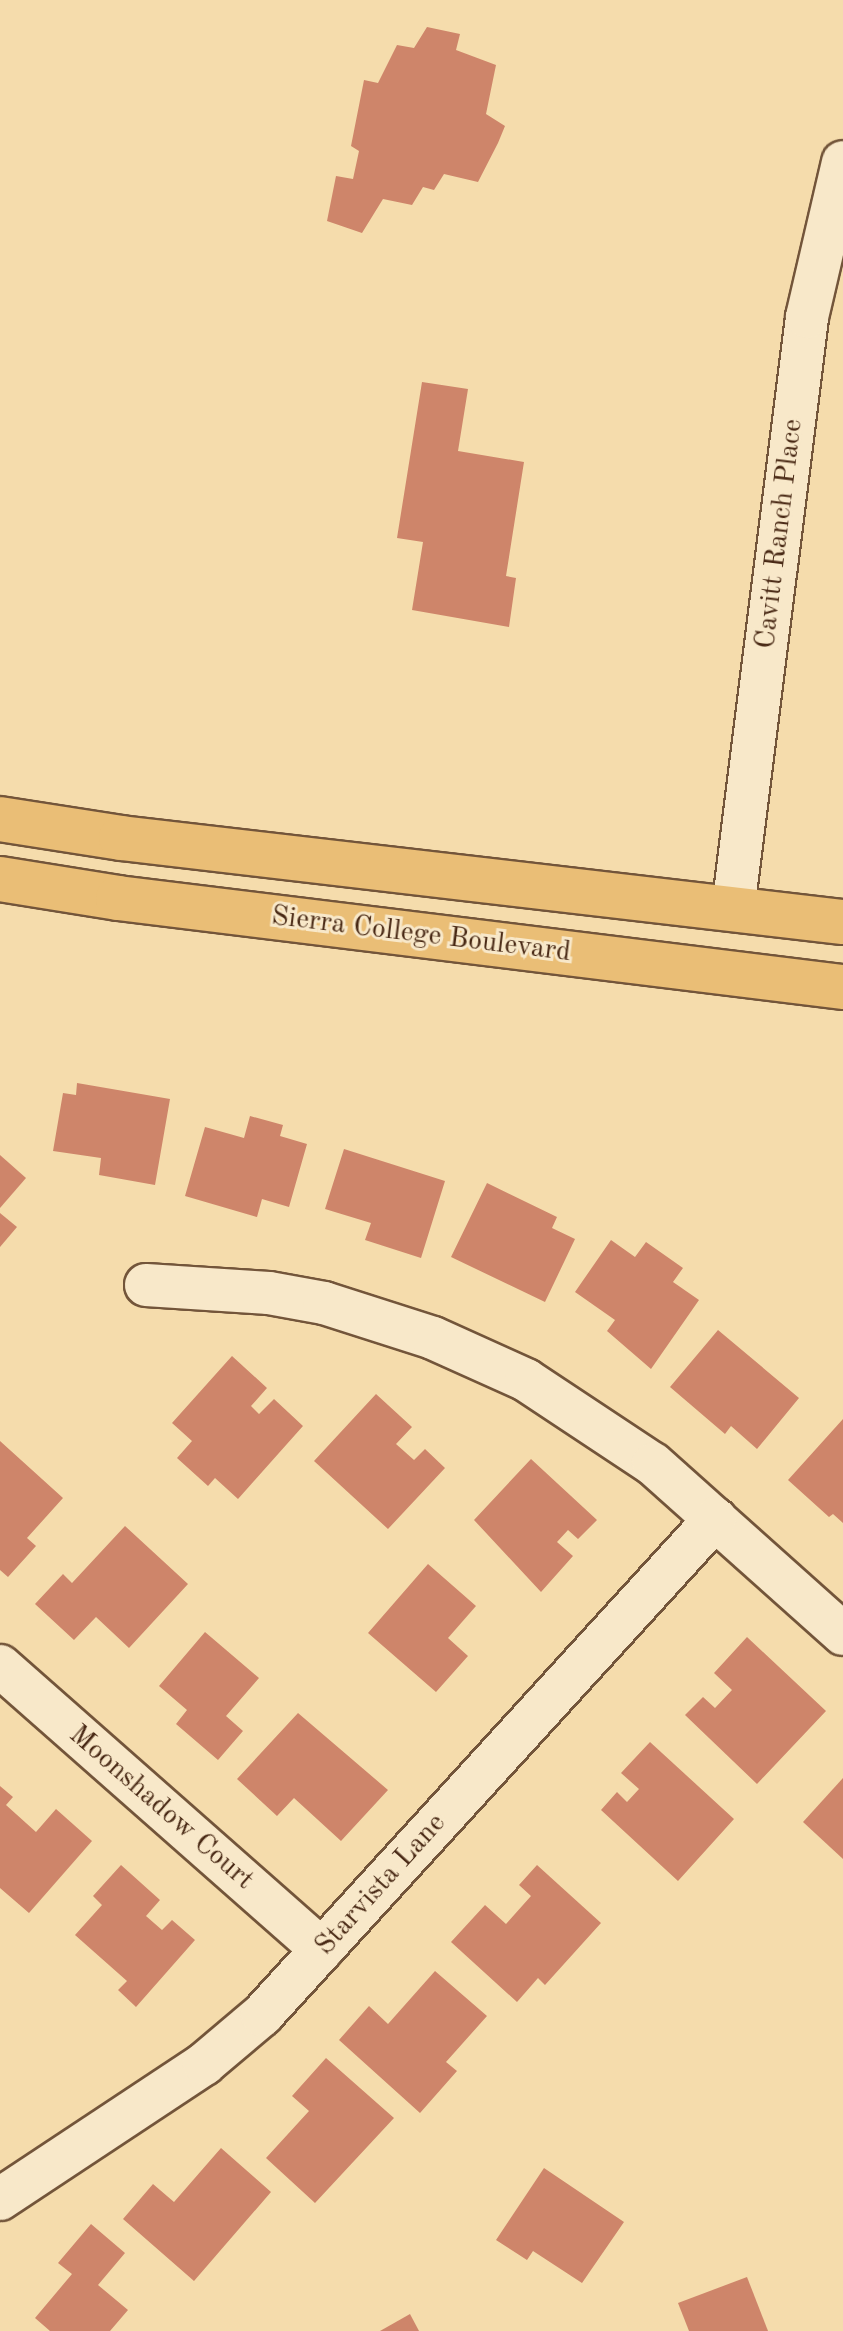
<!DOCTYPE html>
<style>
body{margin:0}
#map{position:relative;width:843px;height:2331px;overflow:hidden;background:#f5dcac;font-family:"Old Standard TT",serif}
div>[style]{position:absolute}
.building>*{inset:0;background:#ce856a}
.roads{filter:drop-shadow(2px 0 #73553a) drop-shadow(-2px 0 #73553a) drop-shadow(0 2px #73553a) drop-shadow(0 -2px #73553a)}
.minor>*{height:42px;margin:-21px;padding:0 21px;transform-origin:21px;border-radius:21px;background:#f8e8c9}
.major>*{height:44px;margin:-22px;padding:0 22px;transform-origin:22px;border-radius:22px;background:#eabe76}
span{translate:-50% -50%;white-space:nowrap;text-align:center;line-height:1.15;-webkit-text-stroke:6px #f8e8c9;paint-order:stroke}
.street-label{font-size:28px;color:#482814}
</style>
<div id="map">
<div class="building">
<div style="clip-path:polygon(427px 27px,460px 34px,456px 50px,496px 65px,486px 114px,505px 126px,498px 143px,478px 182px,444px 174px,434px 190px,423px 187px,412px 205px,383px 199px,362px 233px,327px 221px,336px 176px,353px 179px,359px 151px,351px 146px,364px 80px,378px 83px,397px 45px,414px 48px)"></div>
<div style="clip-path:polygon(422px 382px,468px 389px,458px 451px,524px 462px,506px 576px,516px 578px,509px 627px,412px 610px,423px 542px,397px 538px)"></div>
<div style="clip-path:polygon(77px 1083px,170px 1099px,155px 1185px,99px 1175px,101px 1158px,53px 1151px,63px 1093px,76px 1095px)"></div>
<div style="clip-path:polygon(250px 1116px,283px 1125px,280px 1136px,307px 1144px,289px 1207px,262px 1199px,257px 1217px,185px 1196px,205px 1127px,244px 1138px)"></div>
<div style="clip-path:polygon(344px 1149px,445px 1181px,421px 1258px,365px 1240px,371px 1223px,325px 1209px)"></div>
<div style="clip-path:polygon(0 1155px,26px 1178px,0 1208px)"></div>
<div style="clip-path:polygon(487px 1183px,557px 1217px,552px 1228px,575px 1239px,545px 1302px,451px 1257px)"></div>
<div style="clip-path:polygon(0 1213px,17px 1227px,0 1247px)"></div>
<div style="clip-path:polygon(611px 1240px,635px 1257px,646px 1242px,683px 1268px,673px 1282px,699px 1300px,651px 1369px,607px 1331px,615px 1320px,575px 1292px)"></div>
<div style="clip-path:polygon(718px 1330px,799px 1398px,757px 1449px,731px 1426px,725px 1434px,670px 1387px)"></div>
<div style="clip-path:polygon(232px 1356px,267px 1388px,251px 1406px,259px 1414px,274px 1399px,303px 1426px,238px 1499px,215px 1478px,208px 1486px,177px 1458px,192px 1441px,172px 1423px)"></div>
<div style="clip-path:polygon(376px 1394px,412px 1427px,396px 1444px,414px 1460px,425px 1449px,445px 1468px,388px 1529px,314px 1461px)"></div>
<div style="clip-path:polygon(843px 1419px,843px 1523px,833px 1514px,829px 1517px,788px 1480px)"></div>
<div style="clip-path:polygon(0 1441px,63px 1498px,27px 1538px,36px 1546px,8px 1577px,0 1570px)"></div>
<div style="clip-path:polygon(531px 1459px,597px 1520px,578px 1539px,568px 1530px,557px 1542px,573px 1556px,541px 1592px,474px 1520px)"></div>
<div style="clip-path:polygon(125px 1526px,188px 1584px,129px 1648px,96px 1617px,74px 1640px,35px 1604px,63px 1574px,72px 1583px)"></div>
<div style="clip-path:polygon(428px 1564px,476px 1606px,448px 1638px,468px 1656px,436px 1692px,368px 1633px)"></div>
<div style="clip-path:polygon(205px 1632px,259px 1678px,226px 1716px,243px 1731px,218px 1760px,176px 1724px,187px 1710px,159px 1686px)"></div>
<div style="clip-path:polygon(747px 1637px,826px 1711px,757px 1784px,685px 1715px,703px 1697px,715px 1708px,732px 1690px,714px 1673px)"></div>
<div style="clip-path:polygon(298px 1713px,388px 1790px,341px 1841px,294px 1798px,277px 1816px,237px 1779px)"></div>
<div style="clip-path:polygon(650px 1742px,734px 1819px,678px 1881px,601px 1810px,617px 1792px,627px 1802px,639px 1789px,621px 1773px)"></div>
<div style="clip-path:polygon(843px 1778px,843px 1859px,803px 1822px)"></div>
<div style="clip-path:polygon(0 1786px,13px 1797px,6px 1805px,36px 1832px,56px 1809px,92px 1841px,29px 1913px,0 1888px)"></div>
<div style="clip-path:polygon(121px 1865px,160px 1900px,146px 1916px,162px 1930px,172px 1920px,195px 1940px,136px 2007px,118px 1990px,127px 1981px,75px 1935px,102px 1905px,93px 1896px)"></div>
<div style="clip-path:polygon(537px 1865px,601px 1923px,545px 1985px,538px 1978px,517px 2002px,451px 1942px,485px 1905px,506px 1924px,531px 1896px,519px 1885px)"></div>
<div style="clip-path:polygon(435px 1971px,487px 2016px,446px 2062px,457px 2071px,420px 2113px,339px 2040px,369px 2006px,388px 2024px)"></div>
<div style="clip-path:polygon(326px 2058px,394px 2118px,315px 2203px,266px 2158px,309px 2111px,292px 2096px)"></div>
<div style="clip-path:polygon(221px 2148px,271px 2192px,194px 2281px,123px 2219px,153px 2184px,174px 2202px)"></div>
<div style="clip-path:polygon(544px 2168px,624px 2222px,582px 2283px,533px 2251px,527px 2260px,496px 2240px)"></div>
<div style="clip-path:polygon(91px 2224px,125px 2253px,98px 2285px,128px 2310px,110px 2331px,50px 2331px,35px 2318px,72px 2274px,58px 2263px)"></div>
<div style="clip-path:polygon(747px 2277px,768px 2331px,689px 2331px,678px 2303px)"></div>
<div style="clip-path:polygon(410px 2314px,419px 2331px,380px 2331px)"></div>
</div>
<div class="roads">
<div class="minor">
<div style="left:733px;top:909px;width:597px;rotate:-82.87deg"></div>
<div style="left:807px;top:317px;width:159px;rotate:-76.9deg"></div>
<div style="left:146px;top:1285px;width:123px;rotate:3.7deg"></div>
<div style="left:269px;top:1293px;width:56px;rotate:10.3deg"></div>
<div style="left:324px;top:1303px;width:114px;rotate:17.8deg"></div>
<div style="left:433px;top:1338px;width:102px;rotate:24.3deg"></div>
<div style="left:526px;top:1380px;width:152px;rotate:33.5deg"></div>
<div style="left:653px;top:1464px;width:255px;rotate:41.8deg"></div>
<div style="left:0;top:1666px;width:429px;rotate:41.4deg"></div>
<div style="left:0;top:2199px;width:245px;rotate:-33.5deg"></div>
<div style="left:204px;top:2064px;width:76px;rotate:-40.2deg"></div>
<div style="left:262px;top:2015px;width:672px;rotate:-47.59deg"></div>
</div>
<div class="major">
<div style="left:0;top:819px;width:122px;rotate:8.9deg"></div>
<div style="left:121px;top:838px;width:727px;rotate:6.64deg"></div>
<div style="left:0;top:879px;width:120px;rotate:9.1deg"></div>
<div style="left:118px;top:898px;width:730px;rotate:7deg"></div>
</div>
</div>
<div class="street-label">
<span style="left:780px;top:534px;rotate:-83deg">Cavitt Ranch Place</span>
<span style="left:421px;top:935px;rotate:7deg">Sierra College Boulevard</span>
<span style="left:161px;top:1808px;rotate:41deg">Moonshadow Court</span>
<span style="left:381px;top:1885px;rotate:-48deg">Starvista Lane</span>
</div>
</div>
